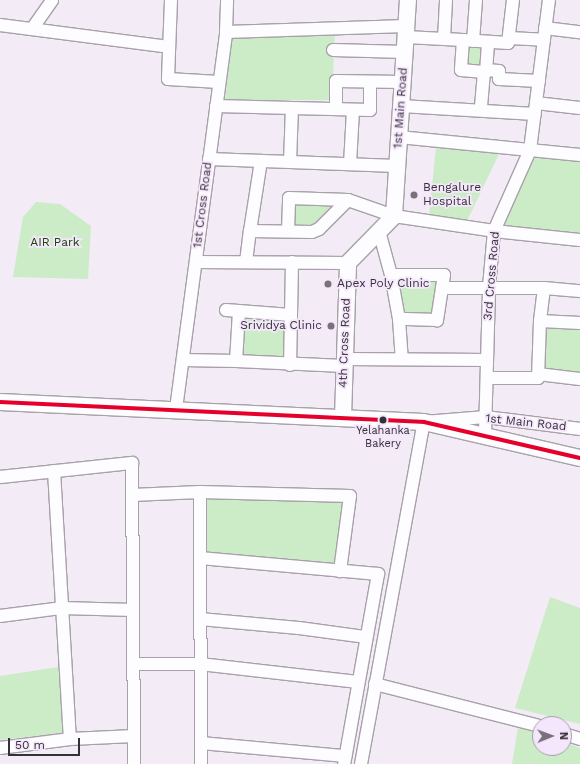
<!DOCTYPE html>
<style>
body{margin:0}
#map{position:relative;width:580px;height:764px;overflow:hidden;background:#f3ebf6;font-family:"Work Sans",sans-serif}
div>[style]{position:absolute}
.green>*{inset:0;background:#ccecc7}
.roads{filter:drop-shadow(1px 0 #a7a1a9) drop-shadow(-1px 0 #a7a1a9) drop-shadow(0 1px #a7a1a9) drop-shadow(0 -1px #a7a1a9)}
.street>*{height:12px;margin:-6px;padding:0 6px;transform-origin:6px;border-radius:6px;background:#fdfcfe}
.secondary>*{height:16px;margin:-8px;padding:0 8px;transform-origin:8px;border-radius:8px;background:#fdfcfe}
.bus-1>*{height:4px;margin:-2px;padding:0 2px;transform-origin:2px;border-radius:2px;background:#e4002b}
.dots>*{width:11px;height:11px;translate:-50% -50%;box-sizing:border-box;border:2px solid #f5e7fb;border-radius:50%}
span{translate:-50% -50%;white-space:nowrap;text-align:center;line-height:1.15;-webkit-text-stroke:3.5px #f5e7fb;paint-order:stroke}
.bus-label{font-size:11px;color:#353038}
.street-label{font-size:12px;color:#353038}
.poi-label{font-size:12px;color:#353038}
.left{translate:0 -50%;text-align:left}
.right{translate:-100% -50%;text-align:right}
.park-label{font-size:12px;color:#16420b}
.north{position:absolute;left:532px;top:716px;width:40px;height:40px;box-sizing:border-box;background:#f5e7fb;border:1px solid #a89ead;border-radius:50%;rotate:89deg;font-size:11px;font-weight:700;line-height:16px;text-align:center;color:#353038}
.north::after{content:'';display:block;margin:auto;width:14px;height:18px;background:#78717a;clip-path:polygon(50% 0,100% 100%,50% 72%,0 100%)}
.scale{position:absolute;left:8px;top:738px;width:72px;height:18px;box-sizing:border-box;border:2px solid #353038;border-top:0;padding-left:5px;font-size:12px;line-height:14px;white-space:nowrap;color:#353038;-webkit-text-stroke:3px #f5e7fb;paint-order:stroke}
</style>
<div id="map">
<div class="green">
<div style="clip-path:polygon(335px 30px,332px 100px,225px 100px,232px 35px)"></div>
<div style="clip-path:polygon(464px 42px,487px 44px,485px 70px,463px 69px)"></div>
<div style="clip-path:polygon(436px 147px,500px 152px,467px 221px,429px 217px)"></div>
<div style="clip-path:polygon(532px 155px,580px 160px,580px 236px,500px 228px)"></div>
<div style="clip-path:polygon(292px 201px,341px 202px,318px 227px,291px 229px)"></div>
<div style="clip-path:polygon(36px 202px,60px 204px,91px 226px,88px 279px,13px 277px,23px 217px)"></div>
<div style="clip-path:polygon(397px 278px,440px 279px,435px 317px,402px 317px)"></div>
<div style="clip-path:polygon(240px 313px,289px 317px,289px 362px,237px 360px)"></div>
<div style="clip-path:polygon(542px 325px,580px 326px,580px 377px,540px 373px)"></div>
<div style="clip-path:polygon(200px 492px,350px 496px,340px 571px,200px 558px)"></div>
<div style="clip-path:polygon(550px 597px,580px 608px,580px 724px,515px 708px)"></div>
<div style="clip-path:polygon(58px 667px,63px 733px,0 740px,0 676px)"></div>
<div style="clip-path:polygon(518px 727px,540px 734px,540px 748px,564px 748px,564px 742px,580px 748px,580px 764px,512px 764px)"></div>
</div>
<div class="roads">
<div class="street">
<div style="left:171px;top:0;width:79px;rotate:92.2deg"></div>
<div style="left:168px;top:79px;width:51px;rotate:3.4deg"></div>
<div style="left:0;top:25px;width:170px;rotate:7.4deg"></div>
<div style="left:545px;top:28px;width:35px;rotate:7deg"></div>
<div style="left:32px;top:29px;width:35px;rotate:-55deg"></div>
<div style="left:226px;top:32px;width:180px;rotate:-1.9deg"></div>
<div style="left:406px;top:37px;width:57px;rotate:3deg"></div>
<div style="left:463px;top:40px;width:30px;rotate:94deg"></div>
<div style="left:461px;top:70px;width:23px;rotate:5deg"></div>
<div style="left:484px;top:72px;width:38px;rotate:95deg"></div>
<div style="left:509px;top:38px;width:35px;rotate:3deg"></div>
<div style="left:444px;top:39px;width:39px;rotate:-87deg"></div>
<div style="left:463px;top:40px;width:45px;rotate:3.8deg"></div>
<div style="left:508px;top:43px;width:43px;rotate:-83.4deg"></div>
<div style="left:473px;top:41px;width:41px;rotate:-85.8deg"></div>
<div style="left:333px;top:50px;width:72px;rotate:1.6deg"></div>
<div style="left:486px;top:70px;width:13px;rotate:4deg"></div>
<div style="left:499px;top:71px;width:8px;rotate:90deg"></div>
<div style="left:499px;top:79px;width:40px;rotate:2.9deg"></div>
<div style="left:484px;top:72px;width:2px"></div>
<div style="left:486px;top:72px;width:30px;rotate:-86deg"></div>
<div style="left:536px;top:103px;width:44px;rotate:6.5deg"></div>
<div style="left:216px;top:106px;width:154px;rotate:1.5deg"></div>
<div style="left:370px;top:110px;width:28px;rotate:-90deg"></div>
<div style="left:401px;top:106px;width:134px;rotate:3.4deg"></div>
<div style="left:336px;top:109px;width:28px;rotate:-90deg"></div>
<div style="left:336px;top:81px;width:67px;rotate:0.9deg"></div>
<div style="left:399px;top:137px;width:182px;rotate:5.7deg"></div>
<div style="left:209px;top:159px;width:188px;rotate:2.1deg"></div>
<div style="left:290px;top:162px;width:54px;rotate:-87.9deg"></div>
<div style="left:350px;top:164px;width:54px;rotate:-86.8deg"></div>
<div style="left:250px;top:231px;width:71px;rotate:-81.1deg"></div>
<div style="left:288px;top:231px;width:33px;rotate:-88deg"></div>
<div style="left:289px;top:198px;width:59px;rotate:1.9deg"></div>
<div style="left:348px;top:200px;width:49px;rotate:19.2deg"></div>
<div style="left:394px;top:216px;width:101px;rotate:8.5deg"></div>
<div style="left:494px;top:231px;width:86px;rotate:6deg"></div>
<div style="left:379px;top:231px;width:46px;rotate:74.7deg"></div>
<div style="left:391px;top:275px;width:45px;rotate:79.7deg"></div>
<div style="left:399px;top:319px;width:39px;rotate:86deg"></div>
<div style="left:196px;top:262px;width:152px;rotate:0.4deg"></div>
<div style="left:246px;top:262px;width:31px;rotate:-83deg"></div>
<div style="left:250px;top:231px;width:62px;rotate:0.9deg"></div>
<div style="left:312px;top:232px;width:8px;rotate:-23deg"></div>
<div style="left:319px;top:229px;width:41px;rotate:-45deg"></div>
<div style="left:391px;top:275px;width:53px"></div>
<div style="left:444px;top:275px;width:46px;rotate:98.8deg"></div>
<div style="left:437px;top:320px;width:38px;rotate:-178deg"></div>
<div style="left:442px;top:288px;width:102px"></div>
<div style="left:544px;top:288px;width:36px;rotate:5deg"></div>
<div style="left:544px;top:288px;width:33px;rotate:97deg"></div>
<div style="left:540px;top:321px;width:40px;rotate:2.9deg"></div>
<div style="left:226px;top:310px;width:65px;rotate:4.4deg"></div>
<div style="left:291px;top:315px;width:50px;rotate:91.1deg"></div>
<div style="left:239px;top:311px;width:50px;rotate:93.4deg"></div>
<div style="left:236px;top:361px;width:108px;rotate:2.7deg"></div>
<div style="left:291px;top:315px;width:53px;rotate:-88.9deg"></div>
<div style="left:345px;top:359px;width:142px;rotate:0.4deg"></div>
<div style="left:183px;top:360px;width:53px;rotate:1.1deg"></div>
<div style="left:538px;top:374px;width:42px;rotate:6.8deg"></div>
<div style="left:487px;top:378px;width:51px"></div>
<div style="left:538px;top:378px;width:57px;rotate:-88deg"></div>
<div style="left:176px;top:409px;width:380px;rotate:-82.4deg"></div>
<div style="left:226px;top:32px;width:32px;rotate:-88deg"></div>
<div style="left:485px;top:434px;width:147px;rotate:-88.4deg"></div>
<div style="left:489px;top:287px;width:56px;rotate:-84.9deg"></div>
<div style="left:494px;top:231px;width:89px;rotate:-66deg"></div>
<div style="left:530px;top:150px;width:151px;rotate:-82.8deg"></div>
<div style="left:54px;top:471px;width:268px;rotate:86.6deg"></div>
<div style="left:0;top:477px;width:133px;rotate:-6.1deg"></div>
<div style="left:132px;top:463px;width:301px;rotate:89.6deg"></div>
<div style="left:200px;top:492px;width:272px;rotate:89.8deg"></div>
<div style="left:132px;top:495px;width:68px;rotate:-2.5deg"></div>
<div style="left:200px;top:492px;width:150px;rotate:1.5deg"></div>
<div style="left:350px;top:496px;width:76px;rotate:97.6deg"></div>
<div style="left:200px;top:558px;width:179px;rotate:5.1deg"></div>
<div style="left:378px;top:574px;width:193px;rotate:100.1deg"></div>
<div style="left:0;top:616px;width:63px;rotate:-7.4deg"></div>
<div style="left:62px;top:608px;width:71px;rotate:1.6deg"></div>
<div style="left:200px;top:619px;width:99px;rotate:5.2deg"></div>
<div style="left:299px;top:628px;width:68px;rotate:7.7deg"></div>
<div style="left:133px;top:664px;width:67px"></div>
<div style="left:200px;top:664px;width:159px;rotate:6.5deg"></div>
<div style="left:375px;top:684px;width:170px;rotate:14.3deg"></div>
<div style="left:564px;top:734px;width:17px;rotate:17deg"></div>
<div style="left:201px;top:743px;width:145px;rotate:5.2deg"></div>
<div style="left:0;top:748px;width:71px;rotate:-7.3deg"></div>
<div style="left:70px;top:739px;width:64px;rotate:-2.7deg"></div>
<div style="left:361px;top:764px;width:348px;rotate:-79.6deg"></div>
<div style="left:424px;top:422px;width:62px;rotate:-4.6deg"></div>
<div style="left:486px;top:417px;width:95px;rotate:7.3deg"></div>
</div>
<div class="secondary">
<div style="left:0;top:402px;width:424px;rotate:2.7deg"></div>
<div style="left:424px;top:422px;width:160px;rotate:13deg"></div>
<div style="left:343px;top:417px;width:154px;rotate:-88.1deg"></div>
<div style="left:348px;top:263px;width:66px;rotate:-45.6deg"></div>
<div style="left:394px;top:216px;width:216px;rotate:-86.3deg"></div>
</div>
</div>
<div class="bus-1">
<div style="left:0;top:402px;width:424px;rotate:2.7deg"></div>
<div style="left:424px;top:422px;width:160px;rotate:13deg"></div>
</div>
<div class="dots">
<div style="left:414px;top:195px;background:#78717a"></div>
<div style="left:328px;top:284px;background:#78717a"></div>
<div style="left:331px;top:326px;background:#78717a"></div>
<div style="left:383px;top:420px;background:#353038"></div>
</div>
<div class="bus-label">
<span style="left:383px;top:438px">Yelahanka<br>Bakery</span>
</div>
<div class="street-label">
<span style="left:401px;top:108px;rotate:-86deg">1st Main Road</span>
<span style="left:203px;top:205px;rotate:-83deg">1st Cross Road</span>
<span style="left:492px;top:276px;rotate:-85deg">3rd Cross Road</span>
<span style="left:345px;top:343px;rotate:-88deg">4th Cross Road</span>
<span style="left:526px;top:423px;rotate:6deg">1st Main Road</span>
</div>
<div class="poi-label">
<span class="left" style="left:423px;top:195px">Bengalure<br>Hospital</span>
<span class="left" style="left:337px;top:284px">Apex Poly Clinic</span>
<span class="right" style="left:322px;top:326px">Srividya Clinic</span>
</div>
<div class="park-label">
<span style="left:55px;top:243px">AIR Park</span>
</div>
<div class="north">N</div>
<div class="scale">50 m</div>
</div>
